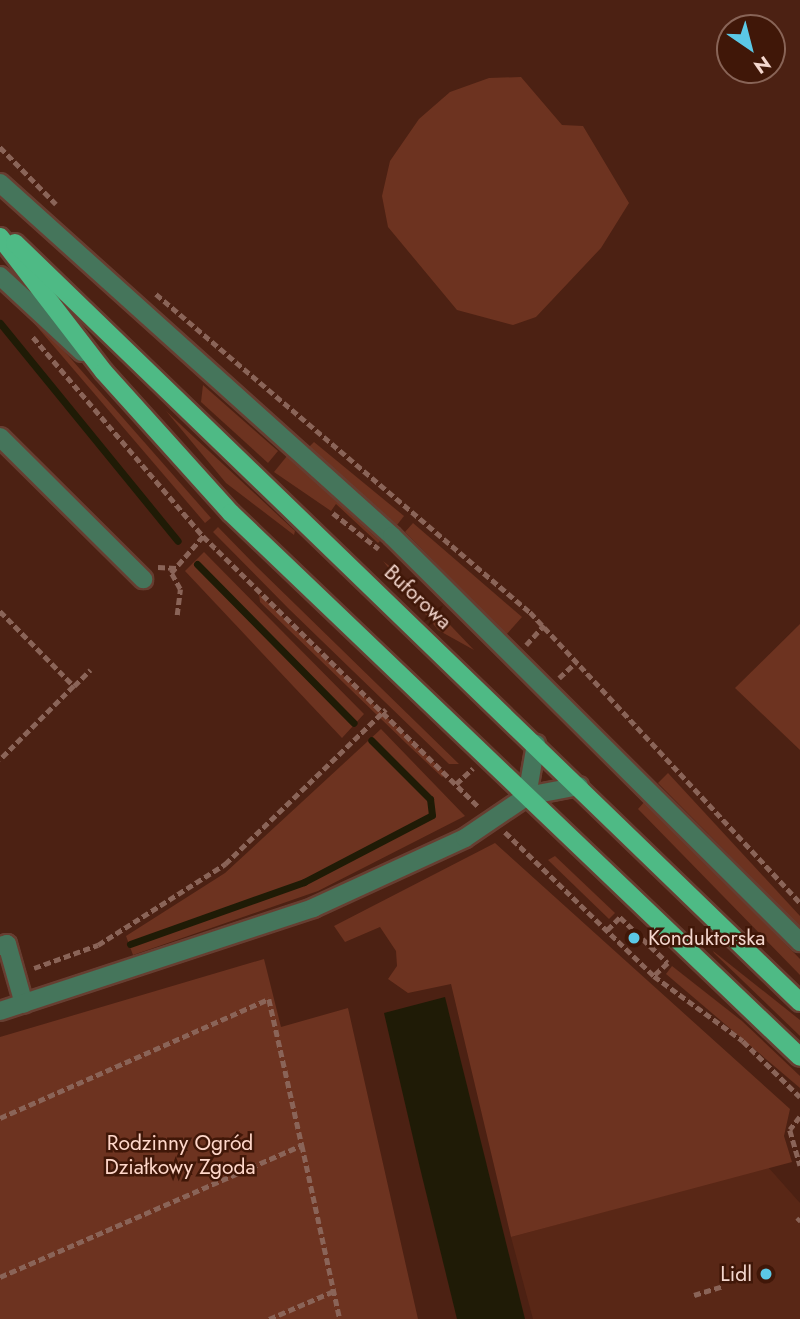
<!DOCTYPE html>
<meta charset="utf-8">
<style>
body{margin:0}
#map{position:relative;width:800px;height:1319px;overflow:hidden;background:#4c2113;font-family:Jost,sans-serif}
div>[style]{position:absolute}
.built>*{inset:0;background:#592716}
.green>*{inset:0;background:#6d3320}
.water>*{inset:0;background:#1f1b06}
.stream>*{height:7px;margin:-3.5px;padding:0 3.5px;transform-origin:3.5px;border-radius:3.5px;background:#1f1b06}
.path>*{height:4.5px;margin-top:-2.25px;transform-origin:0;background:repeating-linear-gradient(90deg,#8a6458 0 7px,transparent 0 10.5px)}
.roads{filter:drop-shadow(2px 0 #673e31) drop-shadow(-2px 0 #673e31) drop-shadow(0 2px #673e31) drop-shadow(0 -2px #673e31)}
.minor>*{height:18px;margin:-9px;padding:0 9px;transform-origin:9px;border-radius:9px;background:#45755b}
.major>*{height:18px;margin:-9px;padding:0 9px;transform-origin:9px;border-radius:9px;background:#4eba85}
.dots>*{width:19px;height:19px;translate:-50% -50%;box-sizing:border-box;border:4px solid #401708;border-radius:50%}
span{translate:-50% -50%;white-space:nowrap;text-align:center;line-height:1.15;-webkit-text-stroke:5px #401708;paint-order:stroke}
.street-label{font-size:21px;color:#f4d7ce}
.poi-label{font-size:21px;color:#f4d7ce}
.left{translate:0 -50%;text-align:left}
.right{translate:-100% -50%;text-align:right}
.park-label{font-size:21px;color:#fed7ca}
.north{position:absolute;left:716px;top:14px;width:70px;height:70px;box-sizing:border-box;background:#401708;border:2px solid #886457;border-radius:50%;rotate:145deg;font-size:19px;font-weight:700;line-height:28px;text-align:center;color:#f4d7ce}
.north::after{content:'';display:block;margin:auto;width:24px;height:32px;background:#5bc8e6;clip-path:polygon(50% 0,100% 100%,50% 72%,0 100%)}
</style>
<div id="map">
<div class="built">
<div style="clip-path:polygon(768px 1167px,800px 1203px,800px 1319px,533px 1319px,511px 1237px)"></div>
</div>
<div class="green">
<div style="clip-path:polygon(521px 77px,562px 125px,583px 126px,629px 203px,601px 248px,536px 317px,513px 325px,457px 310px,388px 227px,382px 196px,390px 161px,419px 119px,450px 92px,489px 78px)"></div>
<div style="clip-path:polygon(36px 319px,211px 518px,205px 523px,33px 322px)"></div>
<div style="clip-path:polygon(203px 385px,278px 451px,268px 463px,201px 402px)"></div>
<div style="clip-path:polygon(166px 411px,295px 531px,294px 535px,226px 483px)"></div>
<div style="clip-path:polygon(314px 442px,404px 516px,397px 525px,309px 447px)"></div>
<div style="clip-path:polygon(287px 456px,380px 541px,378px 543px,336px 504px,331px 511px,274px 472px)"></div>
<div style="clip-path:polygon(413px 523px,522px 617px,506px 635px,405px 532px)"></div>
<div style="clip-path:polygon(218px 527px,256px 566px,459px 764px,449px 764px,289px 609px,213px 532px)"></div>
<div style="clip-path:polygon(204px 552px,364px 714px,342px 738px,185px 571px)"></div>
<div style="clip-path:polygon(383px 561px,407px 580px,474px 650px,438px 630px)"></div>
<div style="clip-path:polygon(259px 594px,323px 656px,446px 774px,442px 777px,407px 744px,260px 602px)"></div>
<div style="clip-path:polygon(800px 624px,800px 750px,735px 688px)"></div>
<div style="clip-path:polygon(381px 729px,465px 816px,318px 891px,133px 955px,126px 936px,225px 873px)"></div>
<div style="clip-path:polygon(668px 773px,800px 916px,800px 927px,658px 783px)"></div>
<div style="clip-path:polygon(646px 800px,800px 959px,800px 975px,638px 809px)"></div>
<div style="clip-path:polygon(495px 843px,790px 1109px,784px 1136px,792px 1162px,511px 1237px,451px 984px,408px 993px,388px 979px,397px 966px,396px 951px,380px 927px,345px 942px,334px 926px)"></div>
<div style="clip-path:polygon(555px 856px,615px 913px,609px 919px,548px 860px)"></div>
<div style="clip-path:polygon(713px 951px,800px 1020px,800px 1036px,714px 953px)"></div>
<div style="clip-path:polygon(264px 959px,281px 1027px,348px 1008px,418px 1319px,0 1319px,0 1037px)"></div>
<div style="clip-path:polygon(672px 966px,742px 1021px,800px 1076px,800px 1088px,666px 974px)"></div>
</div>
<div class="water">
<div style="clip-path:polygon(445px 997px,525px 1319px,457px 1319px,420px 1168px,384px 1013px)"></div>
</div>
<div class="stream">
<div style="left:0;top:323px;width:281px;rotate:50.8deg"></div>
<div style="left:197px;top:564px;width:223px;rotate:45.4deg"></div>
<div style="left:130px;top:944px;width:185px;rotate:-19.6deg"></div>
<div style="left:304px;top:882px;width:144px;rotate:-27.6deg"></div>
<div style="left:432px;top:815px;width:16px;rotate:-97deg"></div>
<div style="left:430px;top:799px;width:83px;rotate:-135deg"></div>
</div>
<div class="path">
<div style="left:0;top:147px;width:80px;rotate:45.5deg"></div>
<div style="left:156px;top:294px;width:491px;rotate:40.4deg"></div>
<div style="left:530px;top:612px;width:397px;rotate:47.1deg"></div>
<div style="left:33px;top:337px;width:262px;rotate:49.5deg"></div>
<div style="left:203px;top:536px;width:385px;rotate:44.5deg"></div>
<div style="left:333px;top:513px;width:58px;rotate:38deg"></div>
<div style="left:158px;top:567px;width:18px;rotate:3deg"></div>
<div style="left:0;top:611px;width:105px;rotate:45.4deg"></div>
<div style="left:74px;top:686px;width:105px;rotate:135deg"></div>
<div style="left:177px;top:615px;width:26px;rotate:-83deg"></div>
<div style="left:180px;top:589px;width:18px;rotate:-119deg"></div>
<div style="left:171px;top:573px;width:49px;rotate:-49.1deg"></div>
<div style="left:526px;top:645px;width:27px;rotate:-48deg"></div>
<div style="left:559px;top:678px;width:23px;rotate:-43deg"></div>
<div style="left:74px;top:686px;width:23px;rotate:-45deg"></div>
<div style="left:456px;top:784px;width:23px;rotate:-43deg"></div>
<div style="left:505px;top:832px;width:207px;rotate:44deg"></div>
<div style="left:654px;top:976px;width:110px;rotate:36.1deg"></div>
<div style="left:743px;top:1041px;width:80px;rotate:44.5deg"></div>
<div style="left:607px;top:930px;width:18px;rotate:-45deg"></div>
<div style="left:620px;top:917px;width:66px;rotate:43.8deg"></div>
<div style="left:668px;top:963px;width:19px;rotate:137deg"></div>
<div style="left:34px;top:968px;width:68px;rotate:-19.8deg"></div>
<div style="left:98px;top:945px;width:151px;rotate:-32.5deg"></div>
<div style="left:225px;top:864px;width:223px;rotate:-43.9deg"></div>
<div style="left:800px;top:1117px;width:16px;rotate:128deg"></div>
<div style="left:790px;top:1130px;width:37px;rotate:74deg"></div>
<div style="left:0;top:1118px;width:294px;rotate:-23.9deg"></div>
<div style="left:269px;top:999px;width:150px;rotate:77.3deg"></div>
<div style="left:797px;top:1221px;width:4px;rotate:-45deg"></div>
<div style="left:0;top:1277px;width:330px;rotate:-23.6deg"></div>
<div style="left:302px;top:1145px;width:178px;rotate:77.7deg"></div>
<div style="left:694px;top:1295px;width:31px;rotate:-17deg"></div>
<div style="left:269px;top:1319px;width:71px;rotate:-23.3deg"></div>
</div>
<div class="roads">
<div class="minor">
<div style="left:0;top:183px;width:528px;rotate:42deg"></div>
<div style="left:392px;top:536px;width:576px;rotate:44.86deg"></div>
<div style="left:0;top:276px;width:112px;rotate:42.8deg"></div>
<div style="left:0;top:437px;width:202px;rotate:44.8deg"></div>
<div style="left:527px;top:796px;width:53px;rotate:-80.2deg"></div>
<div style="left:0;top:946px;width:7px;rotate:-16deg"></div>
<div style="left:7px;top:944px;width:62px;rotate:74.2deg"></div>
<div style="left:0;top:1011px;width:330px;rotate:-18.2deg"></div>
<div style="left:313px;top:908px;width:167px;rotate:-24.7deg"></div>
<div style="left:465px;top:838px;width:75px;rotate:-34.1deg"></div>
<div style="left:527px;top:796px;width:53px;rotate:-10.9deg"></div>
</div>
<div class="major">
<div style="left:0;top:237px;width:170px;rotate:52.4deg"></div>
<div style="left:104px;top:372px;width:190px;rotate:48deg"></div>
<div style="left:231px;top:513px;width:787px;rotate:43.71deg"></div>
<div style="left:15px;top:243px;width:1092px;rotate:44.04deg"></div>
</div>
</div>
<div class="dots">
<div style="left:634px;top:938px;background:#5bc8e6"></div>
<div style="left:766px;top:1274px;background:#5bc8e6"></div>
</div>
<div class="street-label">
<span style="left:418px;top:597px;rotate:43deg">Buforowa</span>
</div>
<div class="poi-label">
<span class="left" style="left:648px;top:938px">Konduktorska</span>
<span class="right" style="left:752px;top:1274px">Lidl</span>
</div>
<div class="park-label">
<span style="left:180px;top:1155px">Rodzinny Ogród<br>Działkowy Zgoda</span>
</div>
<div class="north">N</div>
</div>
